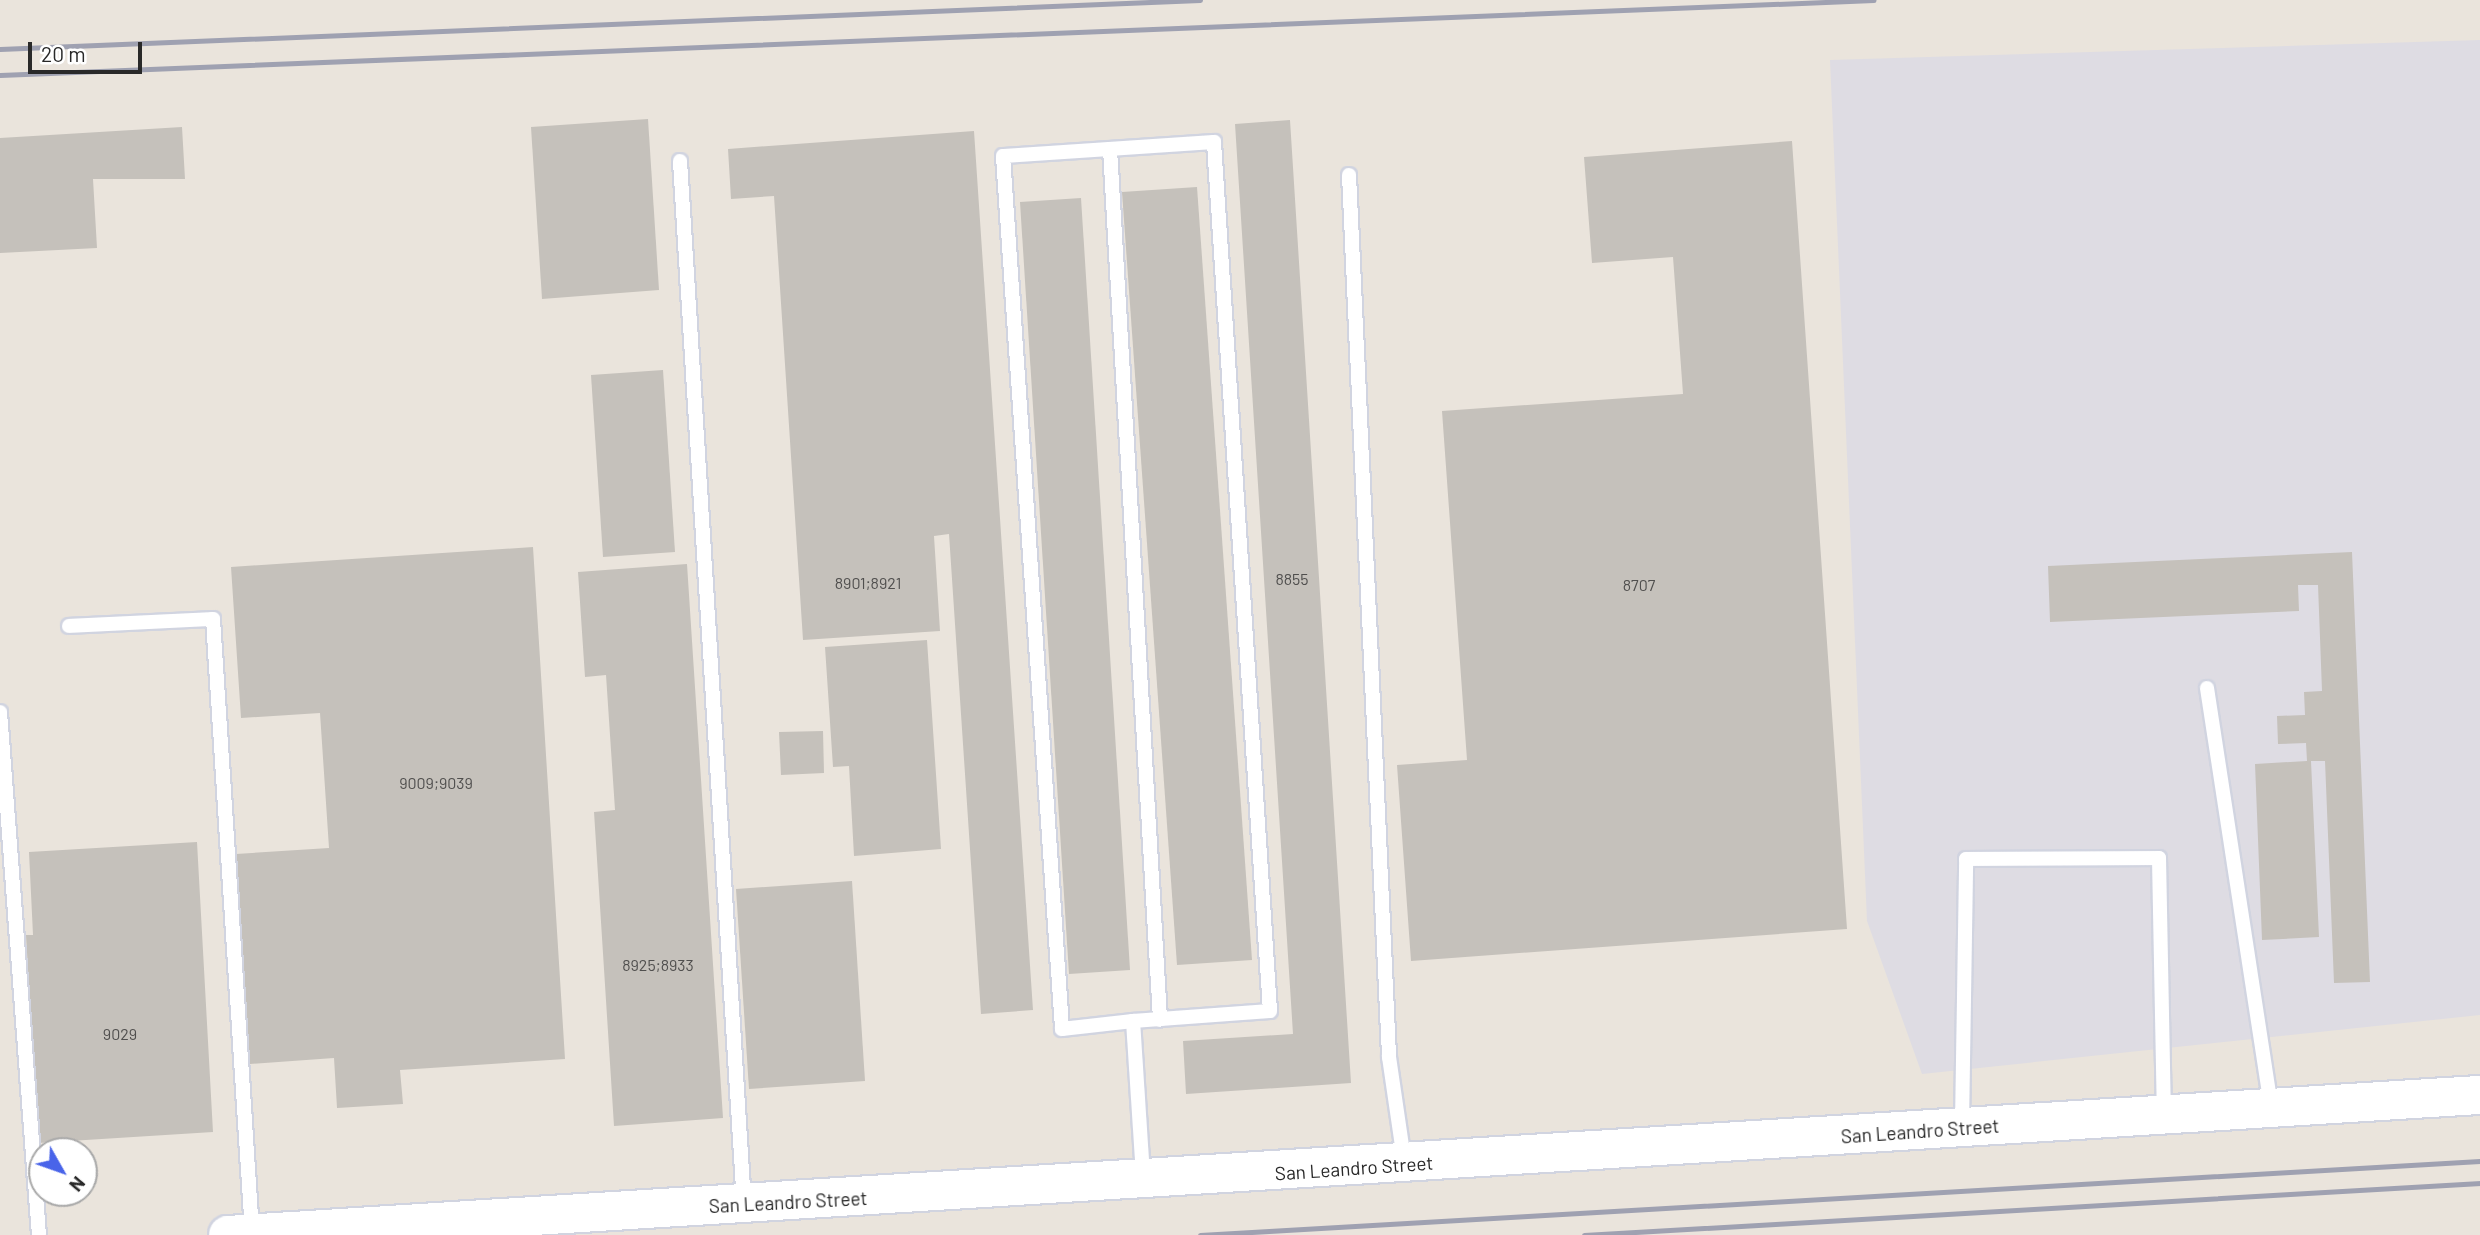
<!DOCTYPE html>
<style>
body{margin:0}
#map{position:relative;width:2480px;height:1235px;overflow:hidden;background:#eae4dc;font-family:Barlow,sans-serif}
div>[style]{position:absolute}
.industrial>*{inset:0;background:#dedce3}
.building>*{inset:0;background:#c5c1bb}
.roads{filter:drop-shadow(2px 0 #d1d4e0) drop-shadow(-2px 0 #d1d4e0) drop-shadow(0 2px #d1d4e0) drop-shadow(0 -2px #d1d4e0)}
.lane>*{height:14px;margin:-7px;padding:0 7px;transform-origin:7px;border-radius:7px;background:#fff}
.secondary>*{height:38px;margin:-19px;padding:0 19px;transform-origin:19px;border-radius:19px;background:#fff}
.rail>*{height:5px;margin:-2.5px;padding:0 2.5px;transform-origin:2.5px;border-radius:2.5px;background:#9fa1b1}
span{translate:-50% -50%;white-space:nowrap;text-align:center;line-height:1.15;-webkit-text-stroke:5px #fff;paint-order:stroke}
.number-label{font-size:16px;color:#504f4e}
.number-label span{-webkit-text-stroke-width:0}
.street-label{font-size:19px;color:#292929}
.north{position:absolute;left:28px;top:1137px;width:70px;height:70px;box-sizing:border-box;background:#fff;border:2px solid #a9a9a9;border-radius:50%;rotate:130deg;font-size:19px;font-weight:700;line-height:28px;text-align:center;color:#292929}
.north::after{content:'';display:block;margin:auto;width:24px;height:32px;background:#4964e9;clip-path:polygon(50% 0,100% 100%,50% 72%,0 100%)}
.scale{position:absolute;left:28px;top:42px;width:114px;height:32px;box-sizing:border-box;border:4px solid #292929;border-top:0;padding-left:9px;font-size:21px;line-height:24px;white-space:nowrap;color:#292929;-webkit-text-stroke:5px #fff;paint-order:stroke}
</style>
<div id="map">
<div class="industrial">
<div style="clip-path:polygon(2480px 40px,2480px 1015px,1922px 1074px,1867px 921px,1830px 60px)"></div>
</div>
<div class="building">
<div style="clip-path:polygon(648px 119px,659px 290px,542px 299px,531px 127px)"></div>
<div style="clip-path:polygon(1290px 120px,1351px 1083px,1186px 1094px,1183px 1041px,1293px 1034px,1235px 124px)"></div>
<div style="clip-path:polygon(182px 127px,185px 179px,93px 179px,97px 248px,0 253px,0 138px)"></div>
<div style="clip-path:polygon(974px 131px,1033px 1010px,981px 1014px,949px 534px,934px 536px,940px 631px,803px 640px,774px 196px,731px 199px,728px 149px)"></div>
<div style="clip-path:polygon(1792px 141px,1847px 929px,1411px 961px,1397px 765px,1467px 760px,1442px 411px,1683px 394px,1673px 257px,1592px 263px,1584px 157px)"></div>
<div style="clip-path:polygon(1197px 187px,1252px 960px,1177px 965px,1122px 192px)"></div>
<div style="clip-path:polygon(1081px 198px,1130px 970px,1069px 974px,1020px 202px)"></div>
<div style="clip-path:polygon(663px 370px,675px 552px,603px 557px,591px 375px)"></div>
<div style="clip-path:polygon(533px 547px,565px 1059px,400px 1070px,403px 1104px,337px 1108px,334px 1058px,250px 1064px,236px 854px,329px 848px,320px 713px,241px 718px,231px 567px)"></div>
<div style="clip-path:polygon(2352px 552px,2370px 982px,2334px 983px,2325px 761px,2311px 761px,2319px 937px,2262px 940px,2255px 764px,2307px 761px,2306px 743px,2278px 744px,2277px 716px,2305px 715px,2304px 692px,2322px 691px,2318px 585px,2298px 585px,2299px 611px,2050px 622px,2048px 566px)"></div>
<div style="clip-path:polygon(687px 564px,723px 1118px,614px 1126px,594px 812px,615px 810px,606px 675px,585px 677px,578px 572px)"></div>
<div style="clip-path:polygon(927px 640px,941px 849px,854px 856px,849px 766px,833px 767px,825px 647px)"></div>
<div style="clip-path:polygon(823px 731px,824px 773px,781px 775px,779px 732px)"></div>
<div style="clip-path:polygon(197px 842px,213px 1132px,38px 1143px,26px 935px,33px 935px,29px 852px)"></div>
<div style="clip-path:polygon(852px 881px,865px 1081px,749px 1089px,736px 889px)"></div>
</div>
<div class="roads">
<div class="lane">
<div style="left:1110px;top:149px;width:872px;rotate:86.71deg"></div>
<div style="left:680px;top:161px;width:1044px;rotate:86.49deg"></div>
<div style="left:1349px;top:175px;width:883px;rotate:87.4deg"></div>
<div style="left:1389px;top:1057px;width:104px;rotate:81.7deg"></div>
<div style="left:69px;top:626px;width:144px;rotate:-2.8deg"></div>
<div style="left:213px;top:619px;width:614px;rotate:86.36deg"></div>
<div style="left:2207px;top:688px;width:422px;rotate:81.3deg"></div>
<div style="left:0;top:712px;width:524px;rotate:85.74deg"></div>
<div style="left:1133px;top:1021px;width:137px;rotate:-4.2deg"></div>
<div style="left:1270px;top:1011px;width:871px;rotate:-93.69deg"></div>
<div style="left:1214px;top:142px;width:211px;rotate:176.2deg"></div>
<div style="left:1003px;top:156px;width:875px;rotate:86.13deg"></div>
<div style="left:1062px;top:1029px;width:71px;rotate:-6.4deg"></div>
<div style="left:1133px;top:1021px;width:156px;rotate:86.3deg"></div>
<div style="left:1962px;top:1125px;width:266px;rotate:-89.1deg"></div>
<div style="left:1966px;top:859px;width:193px;rotate:-0.3deg"></div>
<div style="left:2159px;top:858px;width:255px;rotate:88.9deg"></div>
</div>
<div class="secondary">
<div style="left:228px;top:1235px;width:2256px;rotate:-3.56deg"></div>
</div>
</div>
<div class="rail">
<div style="left:0;top:49px;width:1201px;rotate:-2.34deg"></div>
<div style="left:0;top:75px;width:1875px;rotate:-2.29deg"></div>
<div style="left:1200px;top:1235px;width:1282px;rotate:-3.31deg"></div>
<div style="left:1584px;top:1235px;width:898px;rotate:-3.32deg"></div>
</div>
<div class="number-label">
<span style="left:1292px;top:579px">8855</span>
<span style="left:868px;top:583px">8901;8921</span>
<span style="left:1639px;top:585px">8707</span>
<span style="left:436px;top:783px">9009;9039</span>
<span style="left:658px;top:965px">8925;8933</span>
<span style="left:120px;top:1034px">9029</span>
</div>
<div class="street-label">
<span style="left:1920px;top:1131px;rotate:-4deg">San Leandro Street</span>
<span style="left:1354px;top:1168px;rotate:-4deg">San Leandro Street</span>
<span style="left:788px;top:1202px;rotate:-3deg">San Leandro Street</span>
</div>
<div class="north">N</div>
<div class="scale">20 m</div>
</div>
